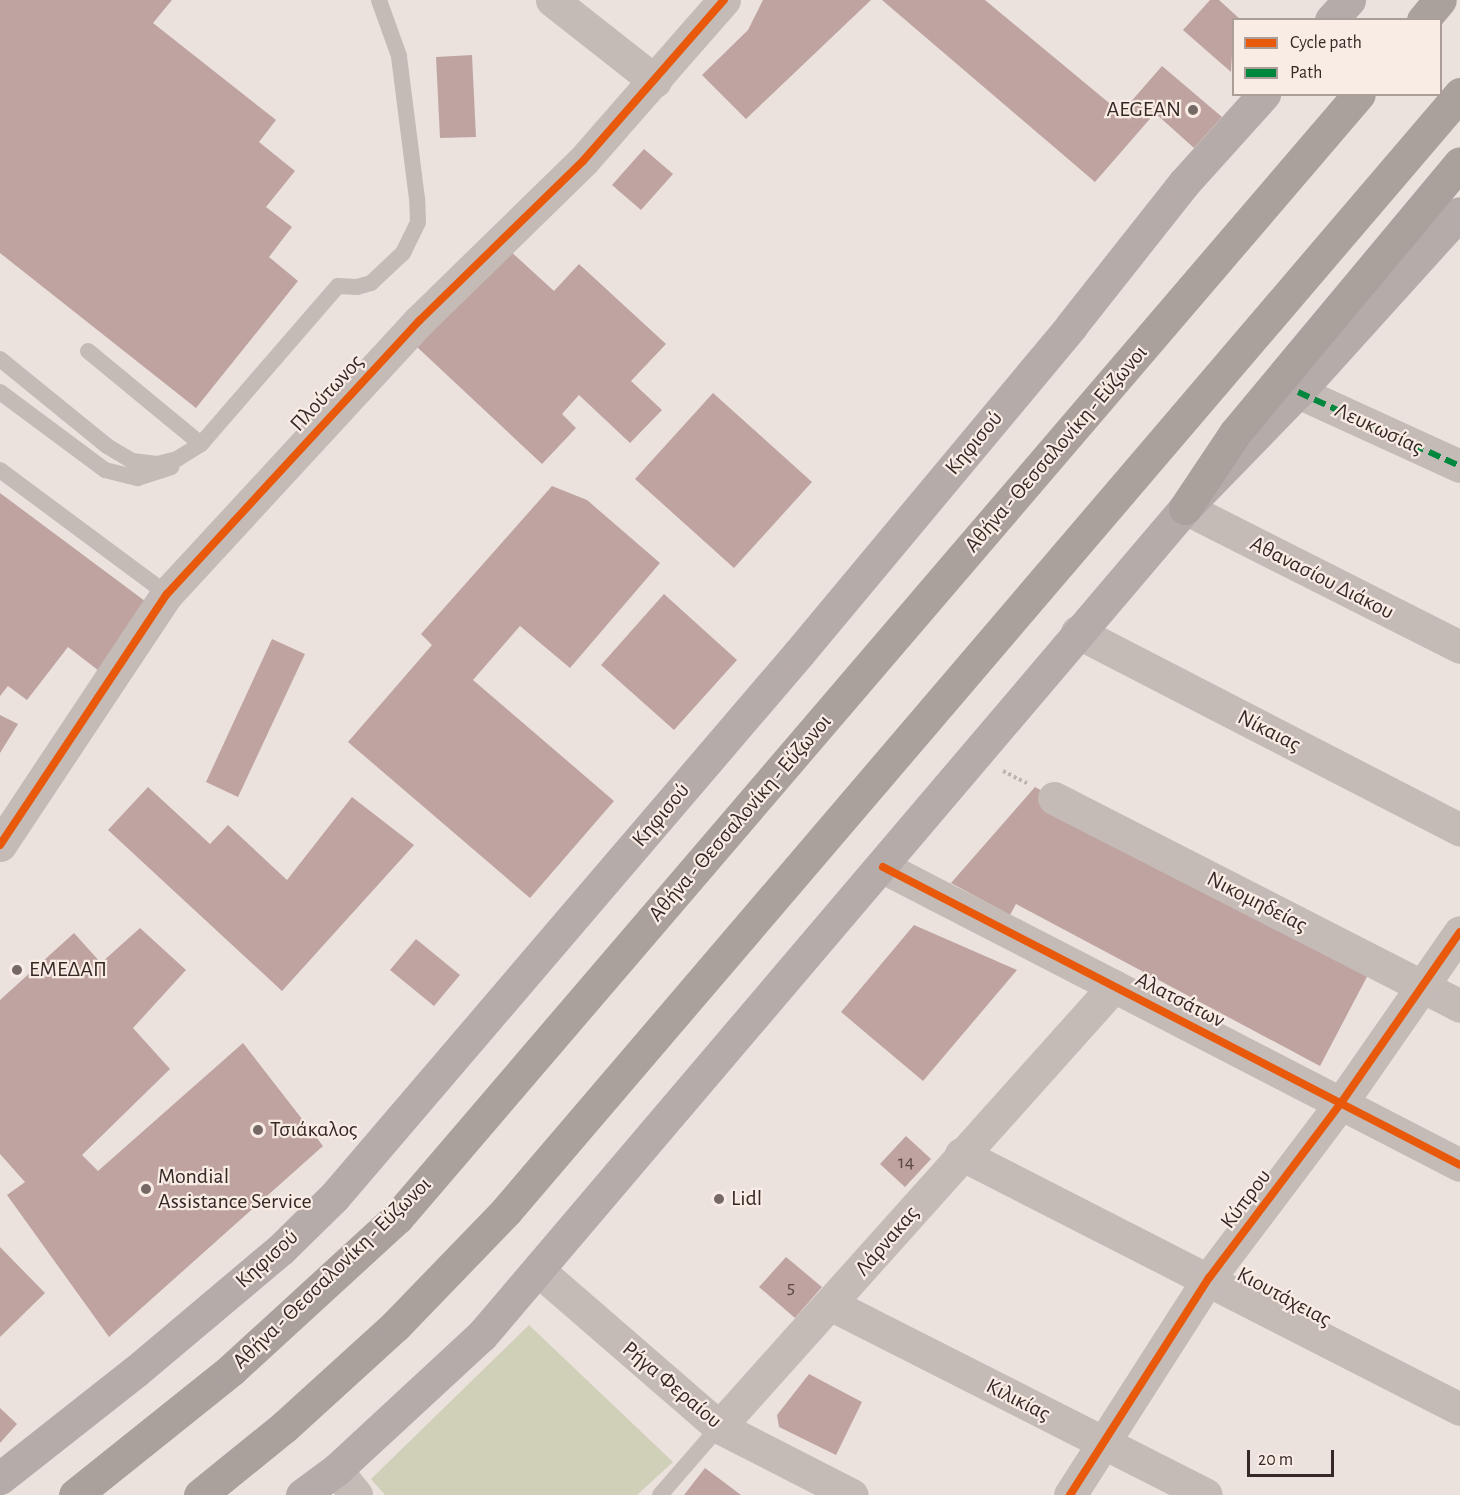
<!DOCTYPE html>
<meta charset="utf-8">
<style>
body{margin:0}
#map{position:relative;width:1460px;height:1495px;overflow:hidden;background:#ebe2de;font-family:"Alegreya Sans",sans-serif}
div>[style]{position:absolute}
.green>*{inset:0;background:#d0cfb8}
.building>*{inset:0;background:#bfa3a0}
.path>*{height:4px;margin-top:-2px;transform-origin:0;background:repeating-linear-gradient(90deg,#bdb4b0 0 3px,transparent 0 6px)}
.service>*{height:16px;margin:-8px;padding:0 8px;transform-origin:8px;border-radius:8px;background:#c4bbb7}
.minor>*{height:33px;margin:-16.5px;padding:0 16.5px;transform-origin:16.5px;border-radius:16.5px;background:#c4bbb7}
.secondary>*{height:33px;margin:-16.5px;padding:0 16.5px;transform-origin:16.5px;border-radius:16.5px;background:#b5aba8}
.motorway>*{height:33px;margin:-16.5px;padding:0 16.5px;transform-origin:16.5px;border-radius:16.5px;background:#aaa19d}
.quiet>*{height:6px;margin-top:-3px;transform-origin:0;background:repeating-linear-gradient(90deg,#00873e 0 12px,transparent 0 18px)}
.cycleway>*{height:8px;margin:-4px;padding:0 4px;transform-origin:4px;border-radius:4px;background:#e8590c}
.dots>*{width:16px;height:16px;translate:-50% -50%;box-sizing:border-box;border:3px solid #f9ece5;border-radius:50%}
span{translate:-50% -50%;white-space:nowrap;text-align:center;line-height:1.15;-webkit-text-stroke:4.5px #f9ece5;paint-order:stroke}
.number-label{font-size:20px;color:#584744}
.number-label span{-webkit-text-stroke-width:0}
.poi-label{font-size:22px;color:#352826}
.right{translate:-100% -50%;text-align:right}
.left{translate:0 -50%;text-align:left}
.street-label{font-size:22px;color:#352826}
.legend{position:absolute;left:1232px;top:18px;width:210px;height:78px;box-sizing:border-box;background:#f9ece5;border:2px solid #ab9e99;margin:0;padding:8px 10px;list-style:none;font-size:18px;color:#352826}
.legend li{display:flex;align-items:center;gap:12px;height:30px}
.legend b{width:30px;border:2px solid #ab9e99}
.scale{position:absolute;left:1247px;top:1450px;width:87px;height:27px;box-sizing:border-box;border:3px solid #352826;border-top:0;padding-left:8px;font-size:18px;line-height:21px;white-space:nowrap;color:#352826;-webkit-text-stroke:4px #f9ece5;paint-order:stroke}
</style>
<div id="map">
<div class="green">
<div style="clip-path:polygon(529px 1325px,673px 1462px,637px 1495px,385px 1495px,371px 1479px)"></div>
</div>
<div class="building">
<div style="clip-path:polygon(0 0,172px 0,153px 23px,276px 120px,259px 142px,295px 171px,266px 207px,292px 227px,269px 257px,298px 281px,196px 408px,0 253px)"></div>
<div style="clip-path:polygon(763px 0,871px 0,746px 119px,702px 75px,748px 30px)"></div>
<div style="clip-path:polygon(882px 0,985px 0,1132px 122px,1122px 112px,1162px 66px,1222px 117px,1194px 148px,1155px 113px,1095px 182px)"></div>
<div style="clip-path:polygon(1210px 0,1219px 0,1241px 20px,1234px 20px,1231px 72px,1183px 30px)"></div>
<div style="clip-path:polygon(472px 55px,476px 137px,440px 138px,436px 57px)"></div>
<div style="clip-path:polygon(644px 149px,673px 174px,641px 210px,612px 185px)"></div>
<div style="clip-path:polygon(508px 249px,554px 291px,579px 264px,666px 344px,631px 381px,662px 410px,630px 443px,579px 395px,562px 414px,576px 428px,542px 464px,417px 347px)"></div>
<div style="clip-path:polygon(713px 393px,812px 482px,734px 568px,635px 479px)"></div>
<div style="clip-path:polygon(552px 486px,587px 500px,660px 563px,570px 668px,520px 626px,473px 680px,614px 801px,530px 898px,348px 742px,432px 645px,421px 634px)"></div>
<div style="clip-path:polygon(0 493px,153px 607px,103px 674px,68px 647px,27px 700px,8px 686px,0 696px)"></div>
<div style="clip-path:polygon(664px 594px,737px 660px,674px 730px,601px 665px)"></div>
<div style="clip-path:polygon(272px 639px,305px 654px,238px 797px,206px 782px)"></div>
<div style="clip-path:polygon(0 715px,18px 724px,0 753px)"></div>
<div style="clip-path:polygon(148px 787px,210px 844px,228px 825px,287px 880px,352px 797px,414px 845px,282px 991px,108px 830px)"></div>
<div style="clip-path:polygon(1035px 787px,1369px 973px,1320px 1066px,1016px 904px,1010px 915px,951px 883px)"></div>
<div style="clip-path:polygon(914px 925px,1017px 970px,923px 1081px,841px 1012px)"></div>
<div style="clip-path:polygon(140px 928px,186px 970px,133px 1028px,170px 1069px,82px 1155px,98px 1171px,243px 1043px,323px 1146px,109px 1337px,7px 1195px,25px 1182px,0 1154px,0 1000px,74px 933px,101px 963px)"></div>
<div style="clip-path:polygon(416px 939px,460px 975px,434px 1006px,390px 970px)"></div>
<div style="clip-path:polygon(906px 1136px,931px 1159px,905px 1187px,880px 1164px)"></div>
<div style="clip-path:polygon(0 1247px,45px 1293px,0 1337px)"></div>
<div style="clip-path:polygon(786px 1257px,822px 1287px,795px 1318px,759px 1287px)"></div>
<div style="clip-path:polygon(809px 1374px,862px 1402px,836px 1455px,779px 1427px,777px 1415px)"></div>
<div style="clip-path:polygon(0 1408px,17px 1424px,0 1443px)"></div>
<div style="clip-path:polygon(705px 1468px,741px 1495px,684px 1495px)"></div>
</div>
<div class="path">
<div style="left:1003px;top:771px;width:28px;rotate:27deg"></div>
</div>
<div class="service">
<div style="left:88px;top:351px;width:146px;rotate:39.5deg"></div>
<div style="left:201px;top:444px;width:209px;rotate:-49.1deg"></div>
<div style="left:338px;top:286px;width:19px;rotate:3deg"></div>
<div style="left:357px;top:287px;width:15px;rotate:-16deg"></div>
<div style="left:371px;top:283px;width:44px;rotate:-43.2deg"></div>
<div style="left:403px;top:253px;width:34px;rotate:-64deg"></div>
<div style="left:418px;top:222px;width:23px;rotate:-92deg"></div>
<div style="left:417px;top:199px;width:144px;rotate:-97.2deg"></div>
<div style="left:399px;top:56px;width:59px;rotate:-109.7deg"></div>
<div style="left:0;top:359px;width:138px;rotate:39.1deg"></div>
<div style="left:107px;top:446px;width:29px;rotate:31deg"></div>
<div style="left:132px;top:461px;width:25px;rotate:7deg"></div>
<div style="left:157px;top:464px;width:21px;rotate:-14deg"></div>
<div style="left:177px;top:459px;width:28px;rotate:-32deg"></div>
<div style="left:0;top:392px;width:131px;rotate:36.6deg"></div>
<div style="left:105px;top:470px;width:34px;rotate:14deg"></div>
<div style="left:138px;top:478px;width:35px;rotate:-18deg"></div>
<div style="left:0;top:470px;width:208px;rotate:36.6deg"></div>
<div style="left:660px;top:1495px;width:90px;rotate:-49.1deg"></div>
</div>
<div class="minor">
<div style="left:552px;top:0;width:131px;rotate:38.2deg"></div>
<div style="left:1298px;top:392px;width:178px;rotate:24.6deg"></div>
<div style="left:1185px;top:508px;width:308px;rotate:26.8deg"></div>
<div style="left:1077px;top:632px;width:431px;rotate:27.3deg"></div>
<div style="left:1054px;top:798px;width:456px;rotate:27.1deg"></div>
<div style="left:0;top:845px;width:301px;rotate:-56.4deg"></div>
<div style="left:167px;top:594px;width:372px;rotate:-47.3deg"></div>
<div style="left:419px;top:321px;width:229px;rotate:-44.3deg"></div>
<div style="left:583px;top:161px;width:214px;rotate:-48.8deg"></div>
<div style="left:883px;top:867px;width:649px;rotate:27.31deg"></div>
<div style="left:961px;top:1154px;width:560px;rotate:27.07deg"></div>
<div style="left:538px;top:1270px;width:240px;rotate:40.9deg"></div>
<div style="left:719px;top:1427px;width:149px;rotate:27.1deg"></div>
<div style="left:832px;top:1305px;width:419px;rotate:26.9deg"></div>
<div style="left:719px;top:1427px;width:592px;rotate:-48.15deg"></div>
<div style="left:336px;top:1470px;width:32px;rotate:51deg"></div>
<div style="left:1070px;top:1495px;width:258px;rotate:-57.4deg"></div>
<div style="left:1209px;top:1278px;width:219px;rotate:-53deg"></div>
<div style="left:1341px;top:1103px;width:208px;rotate:-55.2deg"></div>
</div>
<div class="secondary">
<div style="left:1331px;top:20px;width:27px;rotate:-48deg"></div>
<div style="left:0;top:1478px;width:173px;rotate:-38.2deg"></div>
<div style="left:136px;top:1371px;width:189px;rotate:-40.1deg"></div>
<div style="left:281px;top:1249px;width:74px;rotate:-44.5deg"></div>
<div style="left:334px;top:1197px;width:716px;rotate:-49.48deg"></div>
<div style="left:799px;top:653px;width:425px;rotate:-50.2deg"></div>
<div style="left:1071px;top:326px;width:182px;rotate:-51.7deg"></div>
<div style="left:1184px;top:183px;width:120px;rotate:-48deg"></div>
<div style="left:302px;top:1495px;width:42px;rotate:-36.3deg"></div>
<div style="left:336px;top:1470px;width:199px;rotate:-42.8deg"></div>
<div style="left:482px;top:1335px;width:1085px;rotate:-49.63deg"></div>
<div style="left:1185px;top:508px;width:162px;rotate:-45.8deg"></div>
<div style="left:1298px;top:392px;width:241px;rotate:-47.9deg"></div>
</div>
<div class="motorway">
<div style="left:1423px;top:20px;width:26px;rotate:-50deg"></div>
<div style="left:1185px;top:508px;width:90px;rotate:-56.3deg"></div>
<div style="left:1235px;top:433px;width:351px;rotate:-50.2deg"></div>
<div style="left:75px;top:1495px;width:201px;rotate:-38.7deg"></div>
<div style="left:232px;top:1369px;width:224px;rotate:-42.5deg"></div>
<div style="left:397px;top:1218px;width:1479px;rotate:-49.44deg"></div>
<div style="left:200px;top:1495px;width:108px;rotate:-39deg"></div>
<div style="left:284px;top:1427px;width:151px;rotate:-42.3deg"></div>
<div style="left:396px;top:1325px;width:158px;rotate:-46deg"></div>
<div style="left:506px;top:1211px;width:1469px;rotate:-49.5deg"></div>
</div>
<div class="quiet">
<div style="left:1298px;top:392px;width:178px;rotate:24.6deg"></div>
</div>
<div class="cycleway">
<div style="left:0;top:845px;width:301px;rotate:-56.4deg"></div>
<div style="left:167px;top:594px;width:372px;rotate:-47.3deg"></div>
<div style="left:419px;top:321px;width:229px;rotate:-44.3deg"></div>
<div style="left:583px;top:161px;width:214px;rotate:-48.8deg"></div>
<div style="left:883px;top:867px;width:649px;rotate:27.31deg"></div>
<div style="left:1070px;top:1495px;width:258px;rotate:-57.4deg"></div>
<div style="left:1209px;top:1278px;width:219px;rotate:-53deg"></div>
<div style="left:1341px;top:1103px;width:208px;rotate:-55.2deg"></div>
</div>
<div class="dots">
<div style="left:1193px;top:110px;background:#756966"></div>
<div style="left:17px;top:970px;background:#756966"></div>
<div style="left:258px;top:1130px;background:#756966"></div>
<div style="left:146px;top:1189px;background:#756966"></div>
<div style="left:719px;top:1199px;background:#756966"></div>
</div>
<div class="number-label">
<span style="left:906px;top:1162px">14</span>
<span style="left:791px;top:1287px">5</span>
</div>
<div class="poi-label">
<span class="right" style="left:1181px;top:110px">AEGEAN</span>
<span class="left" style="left:29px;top:970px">ΕΜΕΔΑΠ</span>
<span class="left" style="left:270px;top:1130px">Τσιάκαλος</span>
<span class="left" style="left:158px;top:1189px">Mondial<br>Assistance Service</span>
<span class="left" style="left:731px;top:1199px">Lidl</span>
</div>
<div class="street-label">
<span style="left:327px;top:393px;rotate:-47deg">Πλούτωνος</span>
<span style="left:1379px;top:429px;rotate:25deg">Λευκωσίας</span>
<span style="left:974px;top:443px;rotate:-50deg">Κηφισού</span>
<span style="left:1056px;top:449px;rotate:-49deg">Αθήνα - Θεσσαλονίκη - Εύζωνοι</span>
<span style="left:1322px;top:578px;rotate:27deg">Αθανασίου Διάκου</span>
<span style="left:1269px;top:731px;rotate:27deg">Νίκαιας</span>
<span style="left:661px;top:815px;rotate:-50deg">Κηφισού</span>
<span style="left:740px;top:818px;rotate:-49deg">Αθήνα - Θεσσαλονίκη - Εύζωνοι</span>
<span style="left:1257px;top:902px;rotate:27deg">Νικομηδείας</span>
<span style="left:1180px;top:1000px;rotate:27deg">Αλατσάτων</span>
<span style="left:1246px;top:1199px;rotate:-53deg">Κύπρου</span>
<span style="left:887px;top:1241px;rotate:-49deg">Λάρνακας</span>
<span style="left:267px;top:1259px;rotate:-42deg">Κηφισού</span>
<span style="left:332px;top:1273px;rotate:-44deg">Αθήνα - Θεσσαλονίκη - Εύζωνοι</span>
<span style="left:1284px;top:1297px;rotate:28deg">Κιουτάχειας</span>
<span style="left:672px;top:1385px;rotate:40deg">Ρήγα Φεραίου</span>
<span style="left:1018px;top:1400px;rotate:27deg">Κιλικίας</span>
</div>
<ul class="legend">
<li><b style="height:8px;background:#e8590c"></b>Cycle path</li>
<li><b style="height:8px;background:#00873e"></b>Path</li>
</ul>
<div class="scale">20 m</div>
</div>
